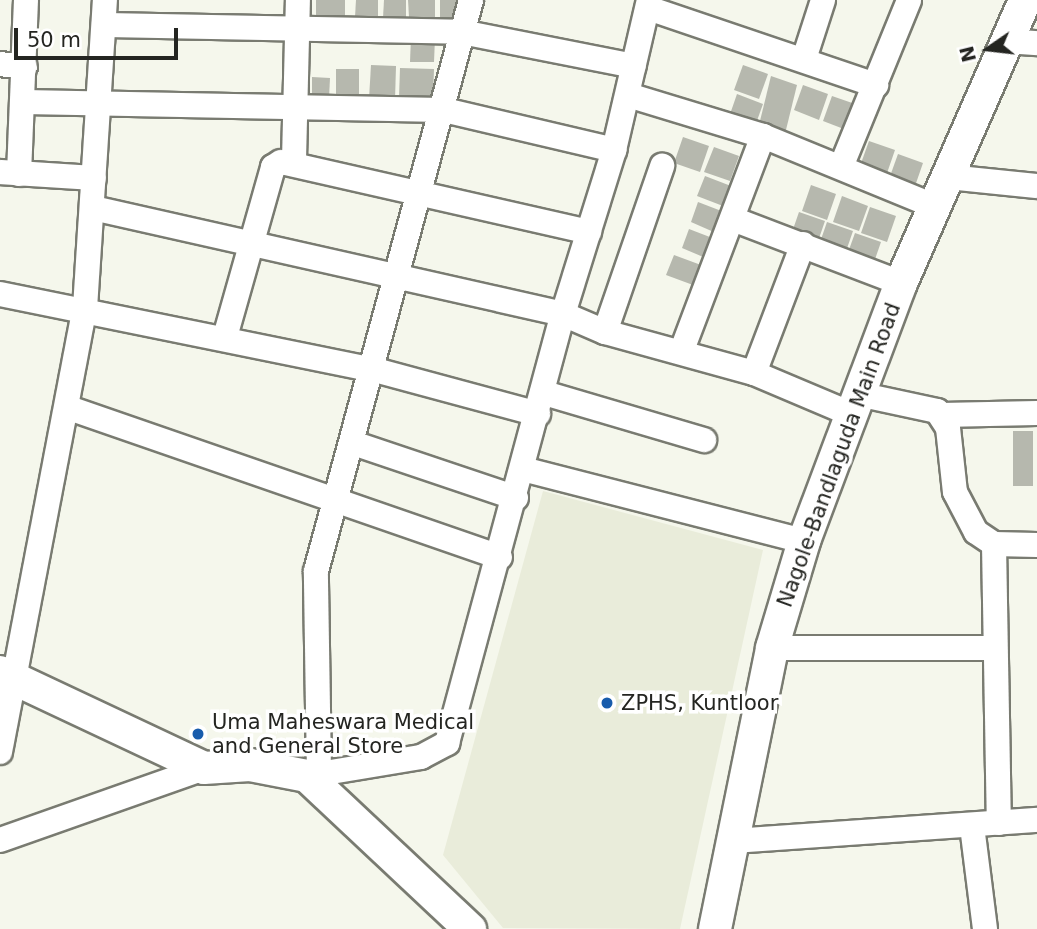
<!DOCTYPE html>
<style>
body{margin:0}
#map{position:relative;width:1037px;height:929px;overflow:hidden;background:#f5f7ec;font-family:"DejaVu Sans",sans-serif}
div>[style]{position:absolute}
.built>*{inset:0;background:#e9ecda}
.building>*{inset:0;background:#b6b8ae}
.roads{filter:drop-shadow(2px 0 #797b71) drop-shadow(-2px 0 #797b71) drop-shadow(0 2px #797b71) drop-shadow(0 -2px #797b71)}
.minor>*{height:24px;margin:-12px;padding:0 12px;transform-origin:12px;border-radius:12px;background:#fff}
.tertiary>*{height:32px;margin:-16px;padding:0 16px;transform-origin:16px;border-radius:16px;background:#fff}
.dots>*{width:19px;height:19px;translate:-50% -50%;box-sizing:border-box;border:4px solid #fff;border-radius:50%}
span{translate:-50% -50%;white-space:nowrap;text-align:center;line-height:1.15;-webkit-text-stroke:7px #fff;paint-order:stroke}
.street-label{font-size:21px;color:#242521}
.poi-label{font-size:21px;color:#242521}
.left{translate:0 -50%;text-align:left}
.north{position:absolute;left:953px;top:14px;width:70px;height:70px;-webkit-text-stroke:5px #fff;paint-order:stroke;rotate:256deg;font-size:19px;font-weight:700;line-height:28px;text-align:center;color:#242521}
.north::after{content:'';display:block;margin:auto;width:24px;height:32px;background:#242521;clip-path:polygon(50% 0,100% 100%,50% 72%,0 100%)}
.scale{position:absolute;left:14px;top:28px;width:164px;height:32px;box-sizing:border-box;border:4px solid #242521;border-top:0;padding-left:9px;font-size:21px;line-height:24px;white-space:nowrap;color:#242521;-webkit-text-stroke:5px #fff;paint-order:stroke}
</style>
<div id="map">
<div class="built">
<div style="clip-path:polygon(543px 491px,763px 550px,680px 929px,503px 928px,443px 855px)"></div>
</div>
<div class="building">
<div style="clip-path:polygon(316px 0,345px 0,345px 18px,316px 18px)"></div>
<div style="clip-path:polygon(356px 0,378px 0,378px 16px,355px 17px)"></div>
<div style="clip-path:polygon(384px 0,406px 0,406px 18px,383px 18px)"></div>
<div style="clip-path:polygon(408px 0,435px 0,435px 18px,409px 17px)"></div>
<div style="clip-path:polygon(440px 0,464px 0,463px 18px,440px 18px)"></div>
<div style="clip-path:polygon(411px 37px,435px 38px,434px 62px,410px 62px)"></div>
<div style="clip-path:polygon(371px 65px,396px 66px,395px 100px,369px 99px)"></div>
<div style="clip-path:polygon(743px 65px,768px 74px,759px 99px,734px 90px)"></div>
<div style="clip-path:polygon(400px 68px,434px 69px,433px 98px,399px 98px)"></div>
<div style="clip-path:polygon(336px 69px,359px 69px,359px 97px,336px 97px)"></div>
<div style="clip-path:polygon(771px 76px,797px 85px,784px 138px,758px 129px)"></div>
<div style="clip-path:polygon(312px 77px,330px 78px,329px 98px,312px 98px)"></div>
<div style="clip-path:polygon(803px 85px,828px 94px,819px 120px,794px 110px)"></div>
<div style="clip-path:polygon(737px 94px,763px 104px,754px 129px,728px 120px)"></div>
<div style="clip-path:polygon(832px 96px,858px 105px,849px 131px,823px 121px)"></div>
<div style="clip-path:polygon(683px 137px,709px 146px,700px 172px,674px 163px)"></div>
<div style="clip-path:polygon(869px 141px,895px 150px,886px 176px,860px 166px)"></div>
<div style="clip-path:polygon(714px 147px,739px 156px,730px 181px,704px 172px)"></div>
<div style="clip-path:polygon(898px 154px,923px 163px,914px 189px,889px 179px)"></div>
<div style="clip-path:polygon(705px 176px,731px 186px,723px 206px,697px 196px)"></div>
<div style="clip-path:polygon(811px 185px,836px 194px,827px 220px,802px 211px)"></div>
<div style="clip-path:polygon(842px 196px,868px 206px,859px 231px,833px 222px)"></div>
<div style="clip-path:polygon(698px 202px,724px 212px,716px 233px,691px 222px)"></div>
<div style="clip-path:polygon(870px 207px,896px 216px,887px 242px,861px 233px)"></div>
<div style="clip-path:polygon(799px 212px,825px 221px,816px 247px,790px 238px)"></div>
<div style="clip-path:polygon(827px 222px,853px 231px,844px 257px,818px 248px)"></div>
<div style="clip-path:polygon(689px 229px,715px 239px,708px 259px,682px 248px)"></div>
<div style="clip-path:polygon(855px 233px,881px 242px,872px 268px,846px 258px)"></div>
<div style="clip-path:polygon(674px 255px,701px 265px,693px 285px,666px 275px)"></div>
<div style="clip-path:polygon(1013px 431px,1033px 431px,1033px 486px,1013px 486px)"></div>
</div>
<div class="roads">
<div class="minor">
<div style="left:648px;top:8px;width:241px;rotate:18.7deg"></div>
<div style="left:105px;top:25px;width:357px;rotate:1.1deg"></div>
<div style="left:462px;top:32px;width:175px;rotate:11.2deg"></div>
<div style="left:1007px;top:41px;width:30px;rotate:4deg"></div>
<div style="left:804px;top:59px;width:62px;rotate:-72.1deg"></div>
<div style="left:0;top:64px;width:25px;rotate:7deg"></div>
<div style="left:628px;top:95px;width:141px;rotate:16.9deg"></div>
<div style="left:763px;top:136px;width:187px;rotate:22.3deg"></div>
<div style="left:23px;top:102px;width:421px;rotate:1.1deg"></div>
<div style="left:444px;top:110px;width:175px;rotate:13.2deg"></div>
<div style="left:294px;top:160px;width:160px;rotate:-88.6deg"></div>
<div style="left:841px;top:167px;width:180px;rotate:-67.8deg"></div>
<div style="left:0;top:172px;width:94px;rotate:3.7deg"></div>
<div style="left:19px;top:174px;width:174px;rotate:-87.7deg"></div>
<div style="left:948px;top:177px;width:89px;rotate:5.8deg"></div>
<div style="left:93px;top:208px;width:482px;rotate:12.7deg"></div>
<div style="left:563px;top:314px;width:46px;rotate:23.2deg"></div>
<div style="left:605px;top:332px;width:155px;rotate:15.4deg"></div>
<div style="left:754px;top:373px;width:105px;rotate:22.9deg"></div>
<div style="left:733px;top:219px;width:180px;rotate:20.9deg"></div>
<div style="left:0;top:294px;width:383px;rotate:11.5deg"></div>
<div style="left:375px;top:370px;width:169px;rotate:15.1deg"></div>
<div style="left:605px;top:332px;width:176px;rotate:-71deg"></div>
<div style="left:225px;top:337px;width:177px;rotate:-74.2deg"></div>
<div style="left:273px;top:167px;width:9px;rotate:-32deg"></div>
<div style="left:281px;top:162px;width:316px;rotate:12.8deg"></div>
<div style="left:682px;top:350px;width:229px;rotate:-69.3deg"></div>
<div style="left:754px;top:373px;width:138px;rotate:-69.2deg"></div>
<div style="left:544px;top:393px;width:167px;rotate:16.4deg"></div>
<div style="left:858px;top:394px;width:81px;rotate:12.1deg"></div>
<div style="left:937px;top:411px;width:20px;rotate:57deg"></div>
<div style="left:948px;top:428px;width:64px;rotate:83.8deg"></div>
<div style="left:955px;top:492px;width:45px;rotate:62.3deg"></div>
<div style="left:976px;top:532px;width:22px;rotate:34deg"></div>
<div style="left:994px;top:544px;width:43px;rotate:1.3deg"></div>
<div style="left:69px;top:408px;width:456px;rotate:19.1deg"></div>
<div style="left:941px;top:415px;width:96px;rotate:-1.2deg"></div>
<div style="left:353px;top:443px;width:172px;rotate:18.6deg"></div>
<div style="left:523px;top:469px;width:290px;rotate:14.4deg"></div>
<div style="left:994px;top:544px;width:279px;rotate:89deg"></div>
<div style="left:772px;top:648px;width:221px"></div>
<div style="left:0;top:752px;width:452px;rotate:-79.2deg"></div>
<div style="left:85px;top:308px;width:309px;rotate:-86.3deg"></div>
<div style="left:319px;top:773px;width:202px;rotate:-90.9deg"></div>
<div style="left:316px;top:571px;width:592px;rotate:-74.81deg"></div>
<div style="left:307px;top:776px;width:116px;rotate:-9.5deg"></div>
<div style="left:421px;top:757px;width:30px;rotate:-28deg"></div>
<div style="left:447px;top:743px;width:444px;rotate:-74.9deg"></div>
<div style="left:563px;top:314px;width:172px;rotate:-72.7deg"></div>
<div style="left:614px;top:150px;width:154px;rotate:-76.9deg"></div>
<div style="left:972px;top:826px;width:104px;rotate:82.8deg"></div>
<div style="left:0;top:840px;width:216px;rotate:-19.4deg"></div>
<div style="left:734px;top:841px;width:304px;rotate:-4deg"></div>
</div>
<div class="tertiary">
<div style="left:0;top:672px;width:225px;rotate:25.2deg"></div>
<div style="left:204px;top:768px;width:46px;rotate:-3.7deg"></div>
<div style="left:250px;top:765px;width:58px;rotate:10.9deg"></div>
<div style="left:307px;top:776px;width:224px;rotate:43.2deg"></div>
<div style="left:715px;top:929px;width:287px;rotate:-78.5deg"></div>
<div style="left:772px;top:648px;width:112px;rotate:-73.3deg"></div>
<div style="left:804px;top:541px;width:276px;rotate:-69.4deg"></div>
<div style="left:901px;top:283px;width:309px;rotate:-66.3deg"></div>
</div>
</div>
<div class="dots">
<div style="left:607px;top:703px;background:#185cac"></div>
<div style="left:198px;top:734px;background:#185cac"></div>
</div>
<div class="street-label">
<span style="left:839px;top:455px;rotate:-70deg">Nagole-Bandlaguda Main Road</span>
</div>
<div class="poi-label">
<span class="left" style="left:621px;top:703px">ZPHS, Kuntloor</span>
<span class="left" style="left:212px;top:734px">Uma Maheswara Medical<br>and General Store</span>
</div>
<div class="north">N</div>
<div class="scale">50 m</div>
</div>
